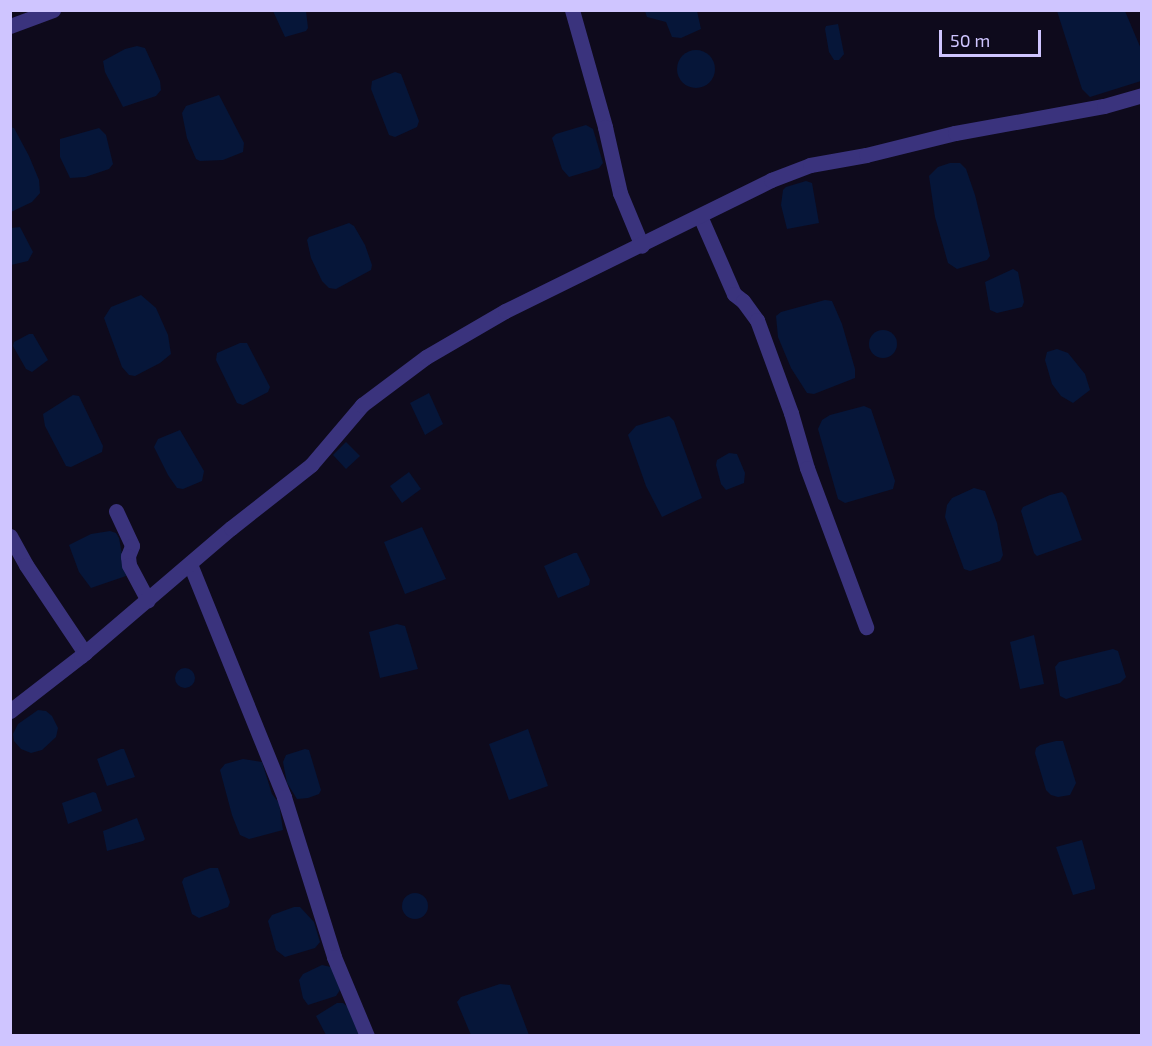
<!DOCTYPE html>
<style>
body{margin:0}
#map{position:relative;width:1152px;height:1046px;overflow:hidden;background:#0e0a1c;font-family:"Exo 2",sans-serif}
div>[style]{position:absolute}
.water>*{inset:0;background:#061639}
.round{border-radius:50%}
.street>*{height:15px;margin:-7.5px;padding:0 7.5px;transform-origin:7.5px;border-radius:7.5px;background:#3a337d}
span{translate:-50% -50%;white-space:nowrap;text-align:center;line-height:1.15;-webkit-text-stroke:5px #0e0a1c;paint-order:stroke}
.frame{position:absolute;inset:0;border:12px solid #cfc5ff;pointer-events:none}
.scale{position:absolute;left:939px;top:30px;width:102px;height:27px;box-sizing:border-box;border:3px solid #cfc5ff;border-top:0;padding-left:8px;font-size:18px;line-height:21px;white-space:nowrap;color:#cfc5ff;-webkit-text-stroke:4px #0e0a1c;paint-order:stroke}
</style>
<div id="map">
<div class="water">
<div style="clip-path:polygon(273px 11px,306px 11px,308px 28px,306px 31px,285px 37px)"></div>
<div style="clip-path:polygon(645px 11px,697px 11px,701px 29px,681px 38px,672px 37px,666px 22px,647px 17px)"></div>
<div style="clip-path:polygon(1057px 11px,1125px 11px,1141px 49px,1141px 81px,1090px 97px,1082px 89px)"></div>
<div style="clip-path:polygon(838px 24px,844px 54px,839px 60px,834px 60px,829px 52px,825px 29px,826px 26px)"></div>
<div style="clip-path:polygon(137px 46px,145px 48px,160px 81px,161px 90px,156px 96px,123px 107px,105px 72px,103px 61px,125px 49px)"></div>
<div class="round" style="left:677px;top:50px;width:38px;height:38px"></div>
<div style="clip-path:polygon(395px 72px,401px 74px,419px 121px,417px 127px,395px 137px,389px 135px,371px 89px,372px 81px)"></div>
<div style="clip-path:polygon(219px 95px,244px 143px,243px 152px,223px 160px,200px 161px,196px 159px,187px 138px,182px 113px,186px 106px)"></div>
<div style="clip-path:polygon(586px 125px,593px 129px,603px 163px,599px 168px,569px 177px,562px 169px,552px 138px,556px 134px)"></div>
<div style="clip-path:polygon(10px 127px,14px 128px,29px 156px,39px 180px,40px 193px,32px 202px,11px 212px)"></div>
<div style="clip-path:polygon(99px 128px,106px 135px,113px 164px,109px 169px,85px 177px,70px 178px,60px 157px,60px 139px)"></div>
<div style="clip-path:polygon(950px 163px,960px 163px,966px 169px,975px 195px,990px 256px,987px 260px,957px 269px,948px 263px,935px 217px,929px 176px,938px 167px)"></div>
<div style="clip-path:polygon(806px 181px,812px 183px,819px 223px,787px 229px,781px 205px,783px 190px,786px 187px)"></div>
<div style="clip-path:polygon(349px 223px,354px 226px,365px 245px,372px 265px,371px 270px,336px 289px,329px 288px,322px 281px,311px 258px,307px 240px,309px 237px)"></div>
<div style="clip-path:polygon(20px 227px,33px 252px,28px 261px,11px 265px,11px 228px)"></div>
<div style="clip-path:polygon(1013px 269px,1018px 272px,1024px 302px,1022px 307px,997px 313px,990px 310px,985px 282px)"></div>
<div style="clip-path:polygon(141px 295px,156px 308px,168px 335px,171px 354px,160px 363px,135px 376px,129px 375px,122px 367px,104px 318px,111px 307px)"></div>
<div style="clip-path:polygon(825px 300px,832px 301px,842px 324px,855px 369px,855px 378px,814px 394px,807px 393px,791px 368px,778px 337px,776px 316px,781px 312px)"></div>
<div class="round" style="left:869px;top:330px;width:28px;height:28px"></div>
<div style="clip-path:polygon(29px 334px,33px 334px,48px 360px,32px 372px,26px 369px,13px 346px,14px 342px)"></div>
<div style="clip-path:polygon(240px 343px,247px 343px,270px 387px,268px 392px,243px 405px,237px 403px,216px 360px,217px 353px)"></div>
<div style="clip-path:polygon(1057px 349px,1068px 353px,1085px 374px,1090px 390px,1073px 403px,1061px 396px,1052px 384px,1045px 360px,1047px 352px)"></div>
<div style="clip-path:polygon(429px 393px,443px 424px,425px 435px,410px 403px)"></div>
<div style="clip-path:polygon(73px 395px,79px 396px,103px 446px,102px 452px,71px 467px,66px 466px,45px 426px,43px 414px)"></div>
<div style="clip-path:polygon(864px 406px,871px 409px,895px 481px,893px 489px,845px 503px,838px 499px,818px 429px,822px 420px,830px 415px)"></div>
<div style="clip-path:polygon(669px 416px,674px 421px,702px 498px,662px 517px,646px 486px,628px 435px,636px 426px)"></div>
<div style="clip-path:polygon(180px 430px,204px 471px,202px 481px,183px 489px,177px 488px,168px 475px,154px 447px,158px 439px)"></div>
<div style="clip-path:polygon(346px 442px,360px 456px,346px 469px,333px 455px)"></div>
<div style="clip-path:polygon(729px 453px,737px 454px,745px 473px,744px 483px,726px 490px,721px 484px,716px 465px,717px 460px)"></div>
<div style="clip-path:polygon(409px 472px,421px 489px,402px 503px,390px 486px)"></div>
<div style="clip-path:polygon(974px 488px,985px 491px,997px 523px,1003px 555px,1000px 561px,970px 571px,964px 569px,945px 517px,947px 505px,952px 498px)"></div>
<div style="clip-path:polygon(1062px 492px,1066px 496px,1082px 540px,1037px 556px,1034px 553px,1021px 511px,1023px 507px,1050px 495px)"></div>
<div style="clip-path:polygon(422px 527px,446px 579px,405px 594px,384px 542px)"></div>
<div style="clip-path:polygon(110px 531px,116px 533px,119px 538px,126px 576px,91px 588px,79px 572px,69px 545px,91px 534px)"></div>
<div style="clip-path:polygon(574px 553px,577px 553px,590px 580px,589px 585px,558px 598px,544px 566px)"></div>
<div style="clip-path:polygon(397px 624px,405px 626px,418px 669px,380px 678px,369px 632px)"></div>
<div style="clip-path:polygon(1034px 635px,1044px 684px,1020px 689px,1010px 642px)"></div>
<div style="clip-path:polygon(1113px 649px,1118px 651px,1126px 677px,1120px 683px,1066px 699px,1060px 696px,1055px 667px,1059px 662px)"></div>
<div class="round" style="left:175px;top:668px;width:20px;height:20px"></div>
<div style="clip-path:polygon(38px 710px,46px 711px,52px 716px,58px 728px,56px 737px,42px 750px,31px 753px,21px 749px,14px 741px,13px 734px,18px 724px)"></div>
<div style="clip-path:polygon(528px 729px,548px 786px,509px 800px,489px 744px)"></div>
<div style="clip-path:polygon(1056px 741px,1063px 741px,1076px 783px,1070px 795px,1058px 797px,1051px 795px,1046px 790px,1035px 753px,1036px 748px,1040px 745px)"></div>
<div style="clip-path:polygon(121px 749px,124px 749px,135px 777px,107px 786px,97px 759px)"></div>
<div style="clip-path:polygon(305px 749px,309px 750px,321px 790px,319px 794px,308px 798px,297px 799px,287px 783px,283px 762px,286px 755px)"></div>
<div style="clip-path:polygon(243px 759px,262px 762px,272px 794px,279px 803px,283px 830px,249px 839px,240px 835px,232px 815px,220px 770px,225px 764px)"></div>
<div style="clip-path:polygon(93px 792px,96px 793px,102px 811px,68px 824px,62px 803px)"></div>
<div style="clip-path:polygon(137px 818px,145px 839px,143px 841px,107px 851px,103px 831px)"></div>
<div style="clip-path:polygon(1082px 840px,1095px 886px,1095px 889px,1073px 895px,1056px 847px)"></div>
<div style="clip-path:polygon(210px 868px,218px 868px,230px 902px,228px 907px,199px 918px,192px 914px,182px 882px,184px 878px)"></div>
<div class="round" style="left:402px;top:893px;width:26px;height:26px"></div>
<div style="clip-path:polygon(294px 907px,300px 907px,314px 922px,320px 942px,315px 948px,285px 957px,276px 950px,268px 921px,272px 915px)"></div>
<div style="clip-path:polygon(322px 965px,331px 967px,338px 980px,340px 990px,336px 996px,308px 1005px,303px 998px,299px 980px,303px 974px)"></div>
<div style="clip-path:polygon(500px 984px,510px 985px,529px 1035px,471px 1035px,457px 1002px,461px 997px)"></div>
<div style="clip-path:polygon(337px 1003px,343px 1003px,348px 1007px,359px 1035px,326px 1035px,316px 1016px)"></div>
</div>
<div class="street">
<div style="left:572px;top:10px;width:122px;rotate:74.2deg"></div>
<div style="left:605px;top:127px;width:68px;rotate:77.2deg"></div>
<div style="left:620px;top:193px;width:57px;rotate:67.5deg"></div>
<div style="left:10px;top:26px;width:46px;rotate:-20.4deg"></div>
<div style="left:700px;top:216px;width:85px;rotate:66.4deg"></div>
<div style="left:734px;top:294px;width:11px;rotate:38deg"></div>
<div style="left:743px;top:301px;width:24px;rotate:54deg"></div>
<div style="left:757px;top:320px;width:99px;rotate:69.9deg"></div>
<div style="left:791px;top:413px;width:57px;rotate:73.8deg"></div>
<div style="left:807px;top:468px;width:170px;rotate:69.6deg"></div>
<div style="left:116px;top:511px;width:38px;rotate:65deg"></div>
<div style="left:132px;top:546px;width:11px;rotate:112deg"></div>
<div style="left:128px;top:556px;width:9px;rotate:84deg"></div>
<div style="left:129px;top:565px;width:40px;rotate:62deg"></div>
<div style="left:10px;top:536px;width:33px;rotate:61deg"></div>
<div style="left:26px;top:565px;width:106px;rotate:56.2deg"></div>
<div style="left:190px;top:564px;width:251px;rotate:68deg"></div>
<div style="left:284px;top:797px;width:168px;rotate:72.6deg"></div>
<div style="left:334px;top:957px;width:86px;rotate:67.3deg"></div>
<div style="left:10px;top:711px;width:90px;rotate:-37.8deg"></div>
<div style="left:81px;top:656px;width:197px;rotate:-40.5deg"></div>
<div style="left:231px;top:528px;width:102px;rotate:-38.2deg"></div>
<div style="left:311px;top:465px;width:79px;rotate:-49.6deg"></div>
<div style="left:362px;top:405px;width:80px;rotate:-36.9deg"></div>
<div style="left:426px;top:357px;width:91px;rotate:-30.2deg"></div>
<div style="left:505px;top:311px;width:297px;rotate:-26.2deg"></div>
<div style="left:771px;top:180px;width:42px;rotate:-21deg"></div>
<div style="left:810px;top:165px;width:57px;rotate:-10.1deg"></div>
<div style="left:866px;top:155px;width:92px;rotate:-13.9deg"></div>
<div style="left:955px;top:133px;width:151px;rotate:-10.3deg"></div>
<div style="left:1104px;top:106px;width:40px;rotate:-16deg"></div>
</div>
<div class="frame"></div>
<div class="scale">50 m</div>
</div>
